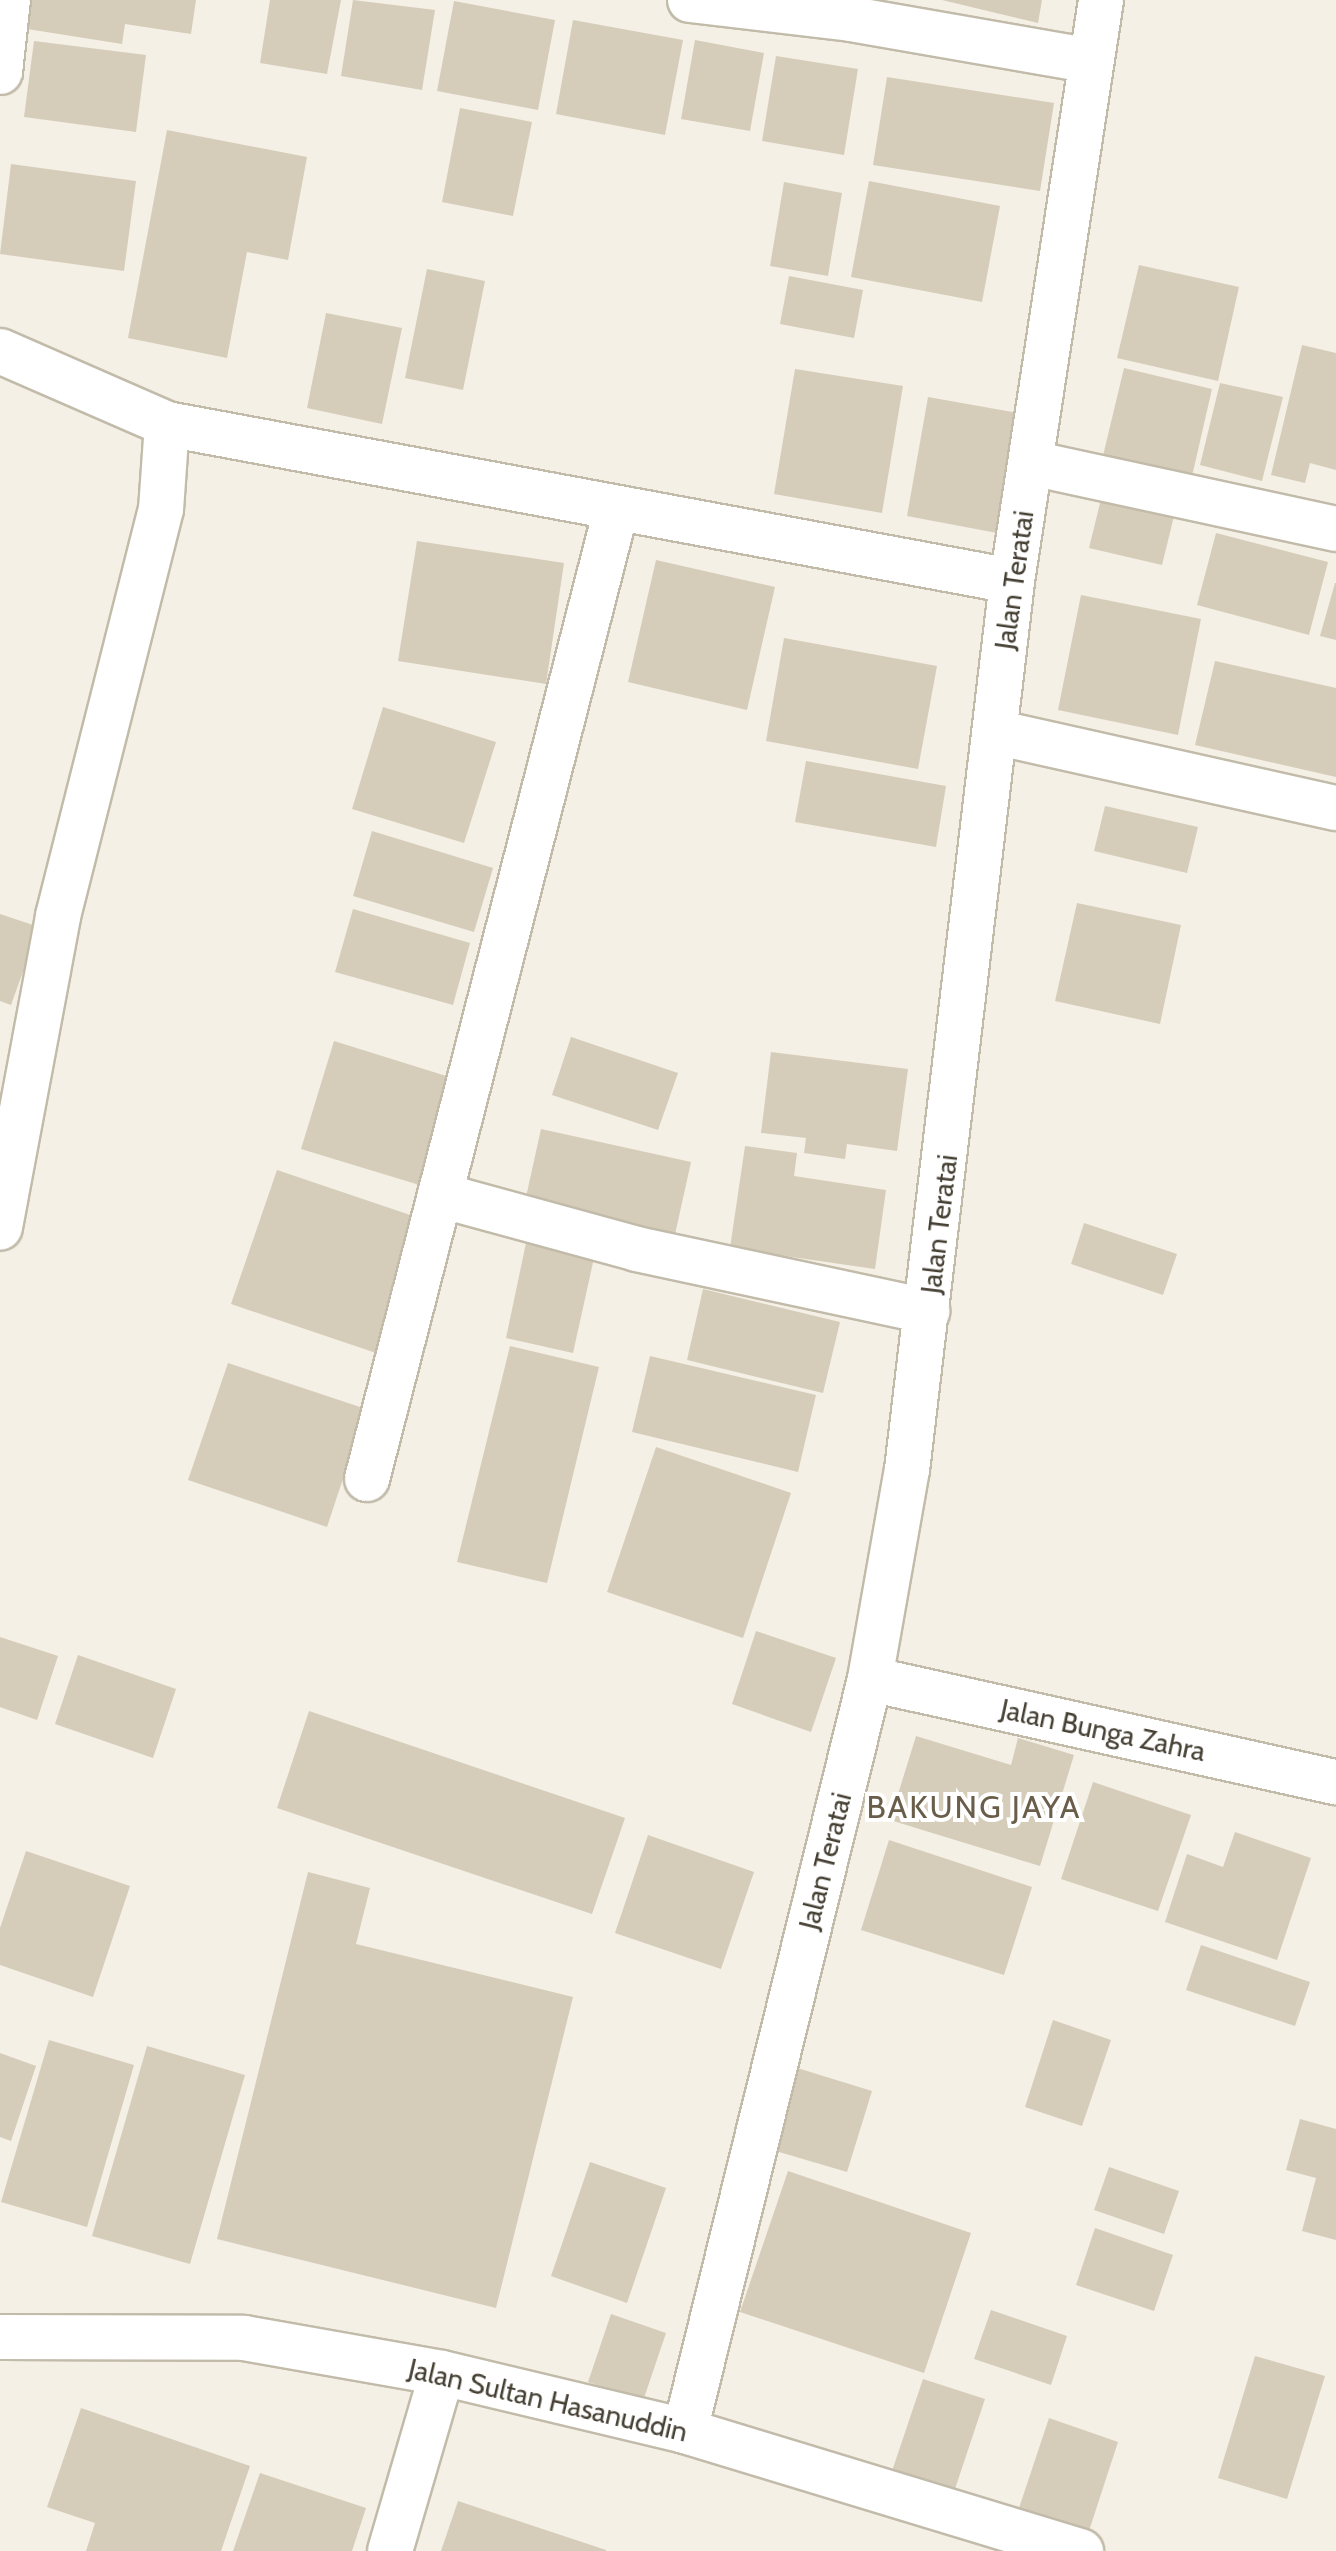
<!DOCTYPE html>
<style>
body{margin:0}
#map{position:relative;width:1336px;height:2551px;overflow:hidden;background:#f4f0e5;font-family:Cabin,sans-serif}
div>[style]{position:absolute}
.building>*{inset:0;background:#d6ccba}
.roads{filter:drop-shadow(2px 0 #c2bbaa) drop-shadow(-2px 0 #c2bbaa) drop-shadow(0 2px #c2bbaa) drop-shadow(0 -2px #c2bbaa)}
.minor>*{height:44px;margin:-22px;padding:0 22px;transform-origin:22px;border-radius:22px;background:#fff}
.tertiary>*{height:44px;margin:-22px;padding:0 22px;transform-origin:22px;border-radius:22px;background:#fff}
span{translate:-50% -50%;white-space:nowrap;text-align:center;line-height:1.15;-webkit-text-stroke:8px #fff;paint-order:stroke}
.street-label{font-size:28px;color:#464034}
.quarter-label{font-size:32px;color:#6a5e4b;letter-spacing:2px}
</style>
<div id="map">
<div class="building">
<div style="clip-path:polygon(25px 0,196px 0,191px 34px,125px 24px,122px 44px,21px 28px)"></div>
<div style="clip-path:polygon(270px 0,341px 0,327px 74px,260px 63px)"></div>
<div style="clip-path:polygon(353px 0,435px 10px,422px 90px,341px 76px)"></div>
<div style="clip-path:polygon(942px 0,1042px 0,1038px 23px)"></div>
<div style="clip-path:polygon(454px 1px,555px 20px,538px 110px,437px 91px)"></div>
<div style="clip-path:polygon(573px 20px,683px 40px,665px 135px,556px 114px)"></div>
<div style="clip-path:polygon(695px 40px,764px 53px,750px 131px,681px 119px)"></div>
<div style="clip-path:polygon(34px 41px,146px 55px,136px 132px,24px 117px)"></div>
<div style="clip-path:polygon(776px 56px,858px 69px,844px 155px,762px 141px)"></div>
<div style="clip-path:polygon(887px 77px,1054px 103px,1040px 191px,873px 165px)"></div>
<div style="clip-path:polygon(460px 108px,532px 122px,513px 216px,442px 202px)"></div>
<div style="clip-path:polygon(167px 130px,307px 157px,288px 260px,247px 252px,227px 358px,128px 338px)"></div>
<div style="clip-path:polygon(11px 164px,136px 181px,124px 271px,0 254px)"></div>
<div style="clip-path:polygon(869px 181px,1000px 206px,982px 302px,851px 277px)"></div>
<div style="clip-path:polygon(784px 182px,842px 193px,828px 276px,770px 266px)"></div>
<div style="clip-path:polygon(1139px 265px,1239px 287px,1218px 381px,1117px 358px)"></div>
<div style="clip-path:polygon(427px 269px,485px 281px,463px 390px,405px 378px)"></div>
<div style="clip-path:polygon(789px 276px,863px 290px,854px 338px,780px 324px)"></div>
<div style="clip-path:polygon(326px 313px,402px 328px,382px 424px,307px 408px)"></div>
<div style="clip-path:polygon(1302px 345px,1336px 353px,1336px 470px,1310px 463px,1305px 483px,1271px 475px)"></div>
<div style="clip-path:polygon(1124px 368px,1212px 389px,1190px 485px,1101px 464px)"></div>
<div style="clip-path:polygon(795px 369px,903px 386px,882px 513px,774px 494px)"></div>
<div style="clip-path:polygon(1220px 383px,1283px 397px,1262px 481px,1200px 465px)"></div>
<div style="clip-path:polygon(928px 397px,1018px 413px,997px 533px,907px 516px)"></div>
<div style="clip-path:polygon(1104px 487px,1177px 504px,1162px 565px,1089px 548px)"></div>
<div style="clip-path:polygon(1216px 533px,1328px 562px,1309px 635px,1197px 605px)"></div>
<div style="clip-path:polygon(417px 541px,564px 563px,546px 684px,398px 661px)"></div>
<div style="clip-path:polygon(656px 560px,775px 587px,747px 710px,628px 682px)"></div>
<div style="clip-path:polygon(1335px 583px,1336px 583px,1336px 640px,1320px 636px)"></div>
<div style="clip-path:polygon(1081px 595px,1201px 619px,1178px 735px,1058px 710px)"></div>
<div style="clip-path:polygon(784px 638px,937px 666px,918px 769px,766px 741px)"></div>
<div style="clip-path:polygon(1215px 661px,1336px 688px,1336px 777px,1195px 745px)"></div>
<div style="clip-path:polygon(383px 707px,496px 742px,464px 843px,352px 809px)"></div>
<div style="clip-path:polygon(806px 761px,946px 786px,936px 847px,795px 822px)"></div>
<div style="clip-path:polygon(1105px 806px,1198px 827px,1187px 873px,1094px 851px)"></div>
<div style="clip-path:polygon(372px 831px,493px 868px,474px 932px,353px 896px)"></div>
<div style="clip-path:polygon(1077px 903px,1181px 925px,1160px 1024px,1055px 1001px)"></div>
<div style="clip-path:polygon(353px 909px,470px 943px,453px 1005px,335px 972px)"></div>
<div style="clip-path:polygon(0 914px,39px 927px,11px 1005px,0 1001px)"></div>
<div style="clip-path:polygon(571px 1037px,678px 1073px,658px 1130px,552px 1095px)"></div>
<div style="clip-path:polygon(334px 1041px,459px 1080px,426px 1187px,301px 1149px)"></div>
<div style="clip-path:polygon(771px 1052px,908px 1069px,897px 1151px,847px 1144px,845px 1159px,804px 1153px,806px 1138px,761px 1133px)"></div>
<div style="clip-path:polygon(541px 1129px,691px 1162px,674px 1239px,524px 1206px)"></div>
<div style="clip-path:polygon(745px 1146px,797px 1153px,794px 1176px,886px 1190px,875px 1269px,730px 1248px)"></div>
<div style="clip-path:polygon(277px 1170px,428px 1221px,382px 1355px,231px 1304px)"></div>
<div style="clip-path:polygon(1084px 1223px,1177px 1254px,1163px 1295px,1071px 1264px)"></div>
<div style="clip-path:polygon(526px 1243px,594px 1258px,573px 1353px,506px 1338px)"></div>
<div style="clip-path:polygon(703px 1289px,840px 1322px,823px 1393px,687px 1360px)"></div>
<div style="clip-path:polygon(510px 1346px,599px 1367px,547px 1583px,457px 1562px)"></div>
<div style="clip-path:polygon(650px 1356px,816px 1395px,798px 1472px,632px 1432px)"></div>
<div style="clip-path:polygon(228px 1363px,366px 1409px,327px 1527px,188px 1480px)"></div>
<div style="clip-path:polygon(656px 1447px,791px 1493px,743px 1638px,607px 1592px)"></div>
<div style="clip-path:polygon(756px 1631px,836px 1658px,811px 1732px,732px 1704px)"></div>
<div style="clip-path:polygon(0 1637px,58px 1656px,37px 1720px,0 1707px)"></div>
<div style="clip-path:polygon(78px 1655px,176px 1689px,153px 1758px,55px 1724px)"></div>
<div style="clip-path:polygon(309px 1711px,625px 1818px,592px 1914px,277px 1808px)"></div>
<div style="clip-path:polygon(916px 1736px,1011px 1765px,1018px 1738px,1074px 1755px,1040px 1866px,890px 1820px)"></div>
<div style="clip-path:polygon(1093px 1782px,1191px 1815px,1158px 1911px,1061px 1879px)"></div>
<div style="clip-path:polygon(1235px 1832px,1311px 1858px,1277px 1960px,1165px 1922px,1187px 1854px,1223px 1867px)"></div>
<div style="clip-path:polygon(648px 1835px,754px 1872px,721px 1969px,615px 1933px)"></div>
<div style="clip-path:polygon(889px 1840px,1032px 1887px,1004px 1975px,861px 1930px)"></div>
<div style="clip-path:polygon(26px 1851px,130px 1886px,93px 1997px,0 1965px,0 1928px)"></div>
<div style="clip-path:polygon(308px 1872px,370px 1888px,356px 1944px,573px 1997px,496px 2308px,217px 2239px)"></div>
<div style="clip-path:polygon(1201px 1945px,1310px 1982px,1295px 2026px,1186px 1990px)"></div>
<div style="clip-path:polygon(1053px 2020px,1111px 2040px,1082px 2126px,1025px 2107px)"></div>
<div style="clip-path:polygon(49px 2040px,134px 2065px,87px 2227px,1px 2202px)"></div>
<div style="clip-path:polygon(147px 2046px,245px 2075px,190px 2264px,92px 2236px)"></div>
<div style="clip-path:polygon(0 2053px,36px 2066px,11px 2141px,0 2137px)"></div>
<div style="clip-path:polygon(794px 2067px,872px 2091px,847px 2172px,769px 2149px)"></div>
<div style="clip-path:polygon(1300px 2119px,1336px 2129px,1336px 2240px,1302px 2231px,1316px 2178px,1286px 2170px)"></div>
<div style="clip-path:polygon(590px 2162px,666px 2188px,627px 2303px,551px 2276px)"></div>
<div style="clip-path:polygon(1109px 2167px,1179px 2191px,1164px 2234px,1094px 2210px)"></div>
<div style="clip-path:polygon(788px 2171px,971px 2233px,924px 2373px,740px 2312px)"></div>
<div style="clip-path:polygon(1095px 2228px,1173px 2255px,1154px 2311px,1076px 2285px)"></div>
<div style="clip-path:polygon(991px 2310px,1067px 2336px,1051px 2385px,974px 2359px)"></div>
<div style="clip-path:polygon(611px 2314px,666px 2333px,643px 2401px,588px 2382px)"></div>
<div style="clip-path:polygon(1255px 2356px,1325px 2376px,1287px 2499px,1218px 2478px)"></div>
<div style="clip-path:polygon(923px 2379px,985px 2399px,954px 2492px,892px 2471px)"></div>
<div style="clip-path:polygon(81px 2408px,250px 2466px,221px 2551px,86px 2551px,95px 2523px,47px 2507px)"></div>
<div style="clip-path:polygon(1049px 2418px,1118px 2442px,1087px 2537px,1017px 2514px)"></div>
<div style="clip-path:polygon(260px 2473px,366px 2508px,352px 2551px,233px 2551px)"></div>
<div style="clip-path:polygon(458px 2501px,606px 2550px,606px 2551px,441px 2551px)"></div>
</div>
<div class="roads">
<div class="minor">
<div style="left:690px;top:0;width:162px;rotate:6.7deg"></div>
<div style="left:851px;top:19px;width:244px;rotate:9.9deg"></div>
<div style="left:0;top:72px;width:72px;rotate:-83.7deg"></div>
<div style="left:0;top:351px;width:182px;rotate:23.6deg"></div>
<div style="left:167px;top:424px;width:85px;rotate:94deg"></div>
<div style="left:161px;top:509px;width:421px;rotate:104.2deg"></div>
<div style="left:58px;top:917px;width:316px;rotate:100.6deg"></div>
<div style="left:167px;top:424px;width:859px;rotate:10.53deg"></div>
<div style="left:1031px;top:463px;width:312px;rotate:12.2deg"></div>
<div style="left:995px;top:732px;width:349px;rotate:12.6deg"></div>
<div style="left:440px;top:1195px;width:204px;rotate:15.3deg"></div>
<div style="left:637px;top:1249px;width:297px;rotate:12.1deg"></div>
<div style="left:367px;top:1479px;width:1000px;rotate:-75.59deg"></div>
<div style="left:870px;top:1679px;width:477px;rotate:12.5deg"></div>
<div style="left:685px;top:2431px;width:774px;rotate:-76.18deg"></div>
<div style="left:870px;top:1679px;width:212px;rotate:-80deg"></div>
<div style="left:907px;top:1470px;width:895px;rotate:-83.26deg"></div>
<div style="left:1012px;top:581px;width:588px;rotate:-81.29deg"></div>
<div style="left:390px;top:2551px;width:185px;rotate:-73.7deg"></div>
</div>
<div class="tertiary">
<div style="left:0;top:2337px;width:244px;rotate:0.2deg"></div>
<div style="left:244px;top:2338px;width:201px;rotate:10deg"></div>
<div style="left:442px;top:2373px;width:250px;rotate:13.4deg"></div>
<div style="left:685px;top:2431px;width:414px;rotate:16.9deg"></div>
</div>
</div>
<div class="street-label">
<span style="left:1014px;top:580px;rotate:-82deg">Jalan Teratai</span>
<span style="left:939px;top:1224px;rotate:-83deg">Jalan Teratai</span>
<span style="left:1103px;top:1730px;rotate:12deg">Jalan Bunga Zahra</span>
<span style="left:825px;top:1861px;rotate:-76deg">Jalan Teratai</span>
<span style="left:548px;top:2400px;rotate:13deg">Jalan Sultan Hasanuddin</span>
</div>
<div class="quarter-label">
<span style="left:974px;top:1807px">BAKUNG JAYA</span>
</div>
</div>
